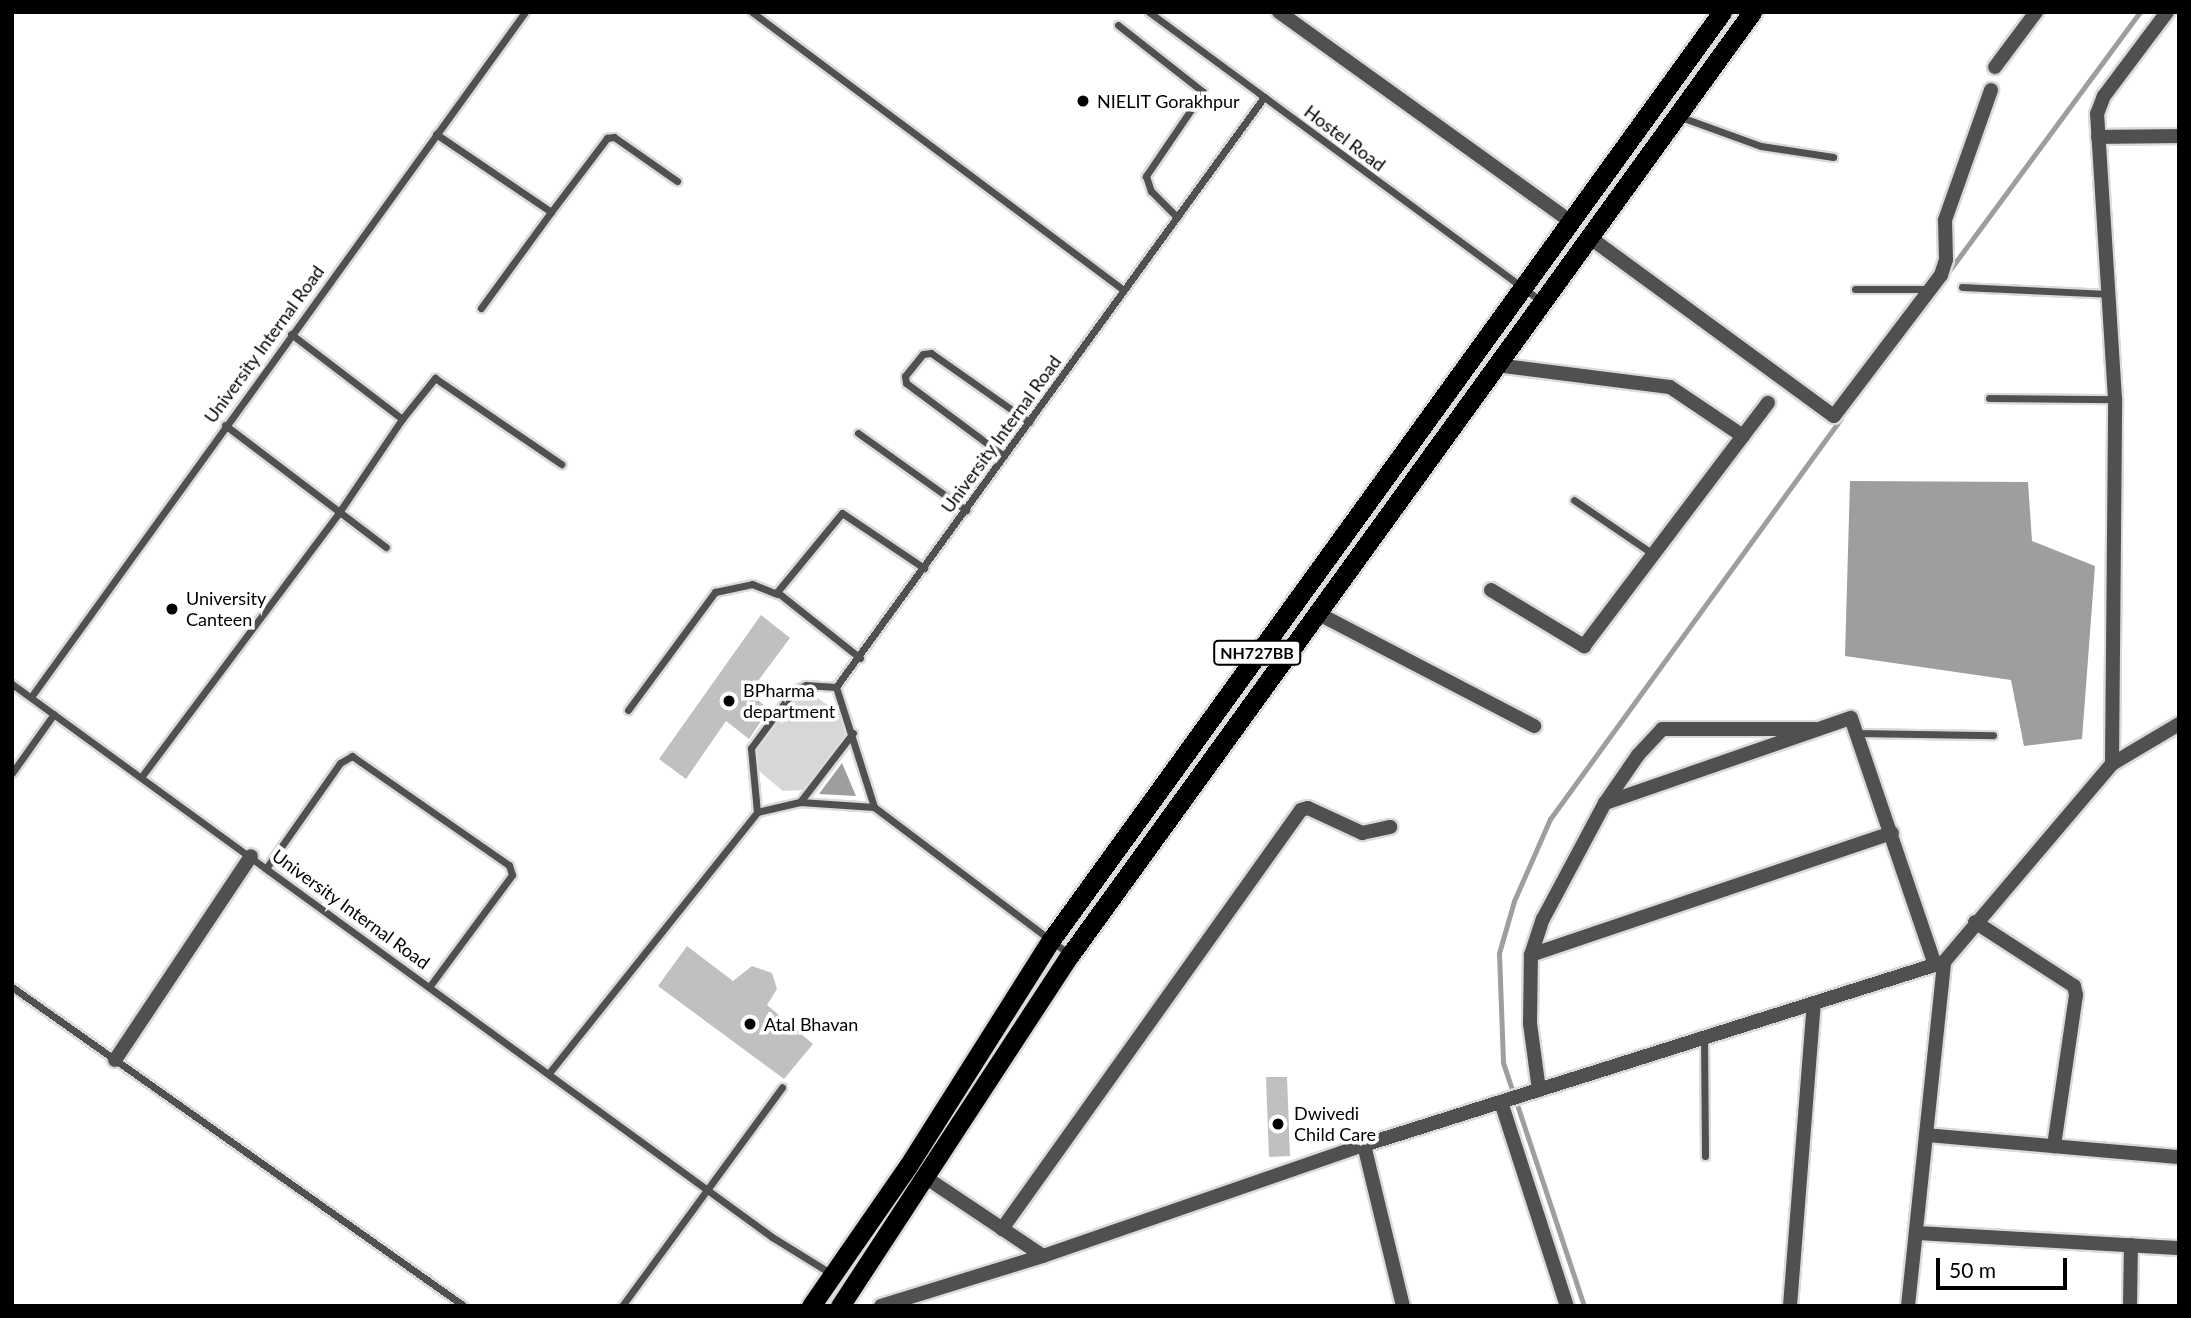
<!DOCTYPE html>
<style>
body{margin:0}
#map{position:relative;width:2191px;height:1318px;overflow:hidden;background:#fff;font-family:Lato,sans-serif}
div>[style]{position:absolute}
.green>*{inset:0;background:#d7d7d7}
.water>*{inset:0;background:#9e9e9e}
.stream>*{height:5px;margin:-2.5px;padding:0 2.5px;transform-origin:2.5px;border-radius:2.5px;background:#9e9e9e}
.building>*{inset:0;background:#c0c0c0}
.roads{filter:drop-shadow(2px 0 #dbdbdb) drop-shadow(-2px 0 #dbdbdb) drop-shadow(0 2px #dbdbdb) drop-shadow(0 -2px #dbdbdb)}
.service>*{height:7px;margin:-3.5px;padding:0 3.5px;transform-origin:3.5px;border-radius:3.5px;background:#505050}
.minor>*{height:14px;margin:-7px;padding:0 7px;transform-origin:7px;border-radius:7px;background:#505050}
.trunk>*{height:19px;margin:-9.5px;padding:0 9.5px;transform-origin:9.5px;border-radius:9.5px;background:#000}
.dots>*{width:19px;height:19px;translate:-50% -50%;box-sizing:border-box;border:4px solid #fff;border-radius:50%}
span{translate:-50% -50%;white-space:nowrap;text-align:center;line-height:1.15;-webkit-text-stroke:7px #fff;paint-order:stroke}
.shield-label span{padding:2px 5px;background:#fff;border:2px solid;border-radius:5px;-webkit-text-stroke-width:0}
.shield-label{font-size:16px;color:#000;font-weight:700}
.poi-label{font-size:18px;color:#000}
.left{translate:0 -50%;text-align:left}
.street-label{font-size:18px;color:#000}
.frame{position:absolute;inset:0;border:14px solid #000;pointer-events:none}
.scale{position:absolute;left:1936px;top:1258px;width:131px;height:32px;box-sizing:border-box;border:4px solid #000;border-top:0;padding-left:9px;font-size:21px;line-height:24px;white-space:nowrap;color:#000;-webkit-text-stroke:5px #fff;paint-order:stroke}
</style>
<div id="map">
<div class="green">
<div style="clip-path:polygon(813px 695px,841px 714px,845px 737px,802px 790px,783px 791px,759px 771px,757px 747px,787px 702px)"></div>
</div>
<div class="water">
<div style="clip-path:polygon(1850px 481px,2028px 482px,2032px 541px,2095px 566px,2082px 739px,2024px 746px,2011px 680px,1845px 656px)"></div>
<div style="clip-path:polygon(842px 763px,856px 796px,819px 794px)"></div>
</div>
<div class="stream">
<div style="left:1946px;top:275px;width:327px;rotate:-53.6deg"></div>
<div style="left:1584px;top:1306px;width:257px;rotate:-108.4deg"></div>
<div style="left:1503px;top:1062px;width:109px;rotate:-92.1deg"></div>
<div style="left:1499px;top:953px;width:54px;rotate:-73.9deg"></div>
<div style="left:1514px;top:901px;width:90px;rotate:-66.3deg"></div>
<div style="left:1550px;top:819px;width:495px;rotate:-54deg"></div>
</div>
<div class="building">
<div style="clip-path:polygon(761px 615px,790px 638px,749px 693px,769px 709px,749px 739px,726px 721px,686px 779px,659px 759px)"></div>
<div style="clip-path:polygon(687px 946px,733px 981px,752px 966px,772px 973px,777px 989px,767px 1005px,813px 1044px,784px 1079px,658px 986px)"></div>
<div style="clip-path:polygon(1266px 1077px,1287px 1077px,1290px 1156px,1269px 1157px)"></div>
</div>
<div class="roads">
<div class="service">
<div style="left:752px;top:12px;width:464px;rotate:36.8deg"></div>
<div style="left:1149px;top:12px;width:486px;rotate:36.4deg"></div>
<div style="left:1118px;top:25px;width:108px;rotate:38.2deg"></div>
<div style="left:1203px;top:92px;width:102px;rotate:124.2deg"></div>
<div style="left:1146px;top:176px;width:16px;rotate:72deg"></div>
<div style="left:1151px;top:191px;width:37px;rotate:45deg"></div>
<div style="left:1678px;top:116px;width:88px;rotate:19.9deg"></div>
<div style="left:1761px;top:146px;width:73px;rotate:8.7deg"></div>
<div style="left:436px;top:134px;width:139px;rotate:34.1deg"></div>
<div style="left:551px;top:212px;width:119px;rotate:126.1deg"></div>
<div style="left:551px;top:212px;width:93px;rotate:-52.9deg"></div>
<div style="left:607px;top:138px;width:7px;rotate:-8deg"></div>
<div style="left:614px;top:137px;width:77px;rotate:34.9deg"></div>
<div style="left:1962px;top:287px;width:146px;rotate:2.7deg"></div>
<div style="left:1855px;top:289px;width:73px"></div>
<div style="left:291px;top:334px;width:140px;rotate:37.4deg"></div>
<div style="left:402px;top:419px;width:53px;rotate:-51.2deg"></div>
<div style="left:435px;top:378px;width:153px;rotate:34.3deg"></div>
<div style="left:1989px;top:398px;width:126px;rotate:0.5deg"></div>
<div style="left:225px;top:425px;width:202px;rotate:37.2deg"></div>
<div style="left:858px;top:433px;width:133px;rotate:35.5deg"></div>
<div style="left:1004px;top:456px;width:122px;rotate:-143.3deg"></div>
<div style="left:906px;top:383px;width:7px;rotate:-98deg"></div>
<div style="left:905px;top:376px;width:28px;rotate:-51deg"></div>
<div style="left:923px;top:354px;width:8px;rotate:-7deg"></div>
<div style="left:931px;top:353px;width:120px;rotate:35.1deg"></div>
<div style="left:1574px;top:500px;width:96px;rotate:34.4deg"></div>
<div style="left:860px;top:658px;width:106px;rotate:-141.5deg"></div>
<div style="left:777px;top:592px;width:102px;rotate:-50.6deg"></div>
<div style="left:842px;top:513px;width:99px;rotate:33.9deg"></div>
<div style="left:12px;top:684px;width:940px;rotate:36.04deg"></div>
<div style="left:772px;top:1237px;width:68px;rotate:31.8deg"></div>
<div style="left:836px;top:687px;width:729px;rotate:-54.04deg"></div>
<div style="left:836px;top:687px;width:126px;rotate:72.4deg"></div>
<div style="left:31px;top:697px;width:845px;rotate:-54.2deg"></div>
<div style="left:628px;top:710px;width:147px;rotate:-53.6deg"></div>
<div style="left:715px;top:592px;width:38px;rotate:-12deg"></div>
<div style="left:752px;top:584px;width:27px;rotate:22deg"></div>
<div style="left:1859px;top:733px;width:134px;rotate:0.9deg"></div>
<div style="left:12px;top:773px;width:72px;rotate:-54.6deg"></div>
<div style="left:142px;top:776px;width:327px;rotate:-53.2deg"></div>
<div style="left:338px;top:514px;width:115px;rotate:-56deg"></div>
<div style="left:800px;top:802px;width:87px;rotate:-52.5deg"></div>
<div style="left:757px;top:812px;width:64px;rotate:-95.4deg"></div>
<div style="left:751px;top:748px;width:72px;rotate:-53.4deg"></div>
<div style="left:794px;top:690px;width:13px;rotate:-23deg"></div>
<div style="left:806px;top:685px;width:30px;rotate:4deg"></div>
<div style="left:267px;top:867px;width:127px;rotate:-54.9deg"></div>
<div style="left:340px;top:763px;width:14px;rotate:-30deg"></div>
<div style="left:352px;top:756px;width:191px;rotate:34.8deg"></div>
<div style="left:509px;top:865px;width:10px;rotate:73deg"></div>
<div style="left:512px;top:875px;width:138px;rotate:126.5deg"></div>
<div style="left:12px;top:987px;width:553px;rotate:35.21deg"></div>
<div style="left:1704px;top:1038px;width:118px;rotate:89.5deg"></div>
<div style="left:549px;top:1073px;width:334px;rotate:-51.4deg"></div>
<div style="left:757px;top:812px;width:44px;rotate:-13.1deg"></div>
<div style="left:800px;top:802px;width:74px;rotate:3.9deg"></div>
<div style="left:874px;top:807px;width:244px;rotate:37deg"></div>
<div style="left:622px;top:1306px;width:271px;rotate:-53.8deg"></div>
</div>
<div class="minor">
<div style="left:1279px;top:12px;width:360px;rotate:35.7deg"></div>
<div style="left:1995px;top:67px;width:69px;rotate:-53.3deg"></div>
<div style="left:2098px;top:137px;width:81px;rotate:-0.7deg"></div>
<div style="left:1589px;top:237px;width:303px;rotate:36.2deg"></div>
<div style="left:1834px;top:416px;width:177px;rotate:-52.8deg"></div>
<div style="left:1941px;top:275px;width:16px;rotate:-72deg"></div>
<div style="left:1946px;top:260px;width:40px;rotate:-91.4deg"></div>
<div style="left:1945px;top:220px;width:138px;rotate:-70.5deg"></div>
<div style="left:1496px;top:365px;width:175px;rotate:7.2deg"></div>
<div style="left:1670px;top:387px;width:88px;rotate:33.9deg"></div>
<div style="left:1491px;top:590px;width:109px;rotate:31.1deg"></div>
<div style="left:1584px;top:646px;width:305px;rotate:-52.9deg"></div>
<div style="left:1317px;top:613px;width:245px;rotate:27.5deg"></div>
<div style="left:2112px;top:764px;width:365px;rotate:-89.5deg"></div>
<div style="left:2115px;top:399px;width:286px;rotate:-93.6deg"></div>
<div style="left:2097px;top:114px;width:19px;rotate:-69deg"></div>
<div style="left:2104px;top:96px;width:105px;rotate:-53.1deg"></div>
<div style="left:1605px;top:803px;width:260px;rotate:-19.1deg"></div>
<div style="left:1851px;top:718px;width:261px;rotate:71.2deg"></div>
<div style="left:1975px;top:922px;width:118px;rotate:32.9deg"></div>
<div style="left:2074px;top:986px;width:9px;rotate:77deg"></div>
<div style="left:2076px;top:995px;width:153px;rotate:98.3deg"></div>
<div style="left:1531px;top:955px;width:381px;rotate:-18.7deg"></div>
<div style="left:115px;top:1060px;width:245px;rotate:-56.3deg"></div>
<div style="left:1539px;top:1090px;width:68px;rotate:-97.7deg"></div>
<div style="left:1530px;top:1023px;width:68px;rotate:-89.2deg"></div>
<div style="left:1531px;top:955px;width:38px;rotate:-72deg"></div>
<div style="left:1543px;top:919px;width:132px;rotate:-61.9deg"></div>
<div style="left:1605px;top:803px;width:58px;rotate:-55.5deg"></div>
<div style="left:1638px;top:755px;width:35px;rotate:-47deg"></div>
<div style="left:1662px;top:729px;width:153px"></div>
<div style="left:1501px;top:1102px;width:214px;rotate:72.1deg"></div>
<div style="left:1926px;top:1135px;width:254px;rotate:5deg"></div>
<div style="left:1364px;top:1145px;width:166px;rotate:76.4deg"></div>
<div style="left:928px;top:1179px;width:138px;rotate:33.8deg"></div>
<div style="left:1002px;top:1229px;width:515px;rotate:-54.49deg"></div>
<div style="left:1301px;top:810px;width:7px;rotate:-16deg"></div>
<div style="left:1308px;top:808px;width:60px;rotate:24.8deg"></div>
<div style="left:1362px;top:833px;width:29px;rotate:-12deg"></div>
<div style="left:1916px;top:1233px;width:263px;rotate:3.3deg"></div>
<div style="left:881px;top:1306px;width:170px;rotate:-17.2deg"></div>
<div style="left:1043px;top:1256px;width:340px;rotate:-19.1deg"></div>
<div style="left:1364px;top:1145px;width:608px;rotate:-17.51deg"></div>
<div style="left:1944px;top:962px;width:260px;rotate:-49.7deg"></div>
<div style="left:2112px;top:764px;width:78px;rotate:-30.8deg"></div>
<div style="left:1790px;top:1306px;width:303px;rotate:-85.5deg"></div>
<div style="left:1908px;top:1306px;width:346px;rotate:-84deg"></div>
<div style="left:2130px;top:1306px;width:61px;rotate:-89.1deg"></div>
</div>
<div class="trunk">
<div style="left:811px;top:1306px;width:170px;rotate:-55.3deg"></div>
<div style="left:908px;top:1166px;width:267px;rotate:-57.7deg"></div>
<div style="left:1051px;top:940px;width:1145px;rotate:-54.13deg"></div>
<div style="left:840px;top:1306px;width:420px;rotate:-56.8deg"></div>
<div style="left:1070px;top:955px;width:1164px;rotate:-54.12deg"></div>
</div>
</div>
<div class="dots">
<div style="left:1083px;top:101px;background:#000"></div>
<div style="left:172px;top:609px;background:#000"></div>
<div style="left:729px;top:701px;background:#000"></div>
<div style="left:750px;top:1024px;background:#000"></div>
<div style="left:1278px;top:1124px;background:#000"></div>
</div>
<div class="shield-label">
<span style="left:1257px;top:653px">NH727BB</span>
</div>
<div class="poi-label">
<span class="left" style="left:1097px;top:101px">NIELIT Gorakhpur</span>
<span class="left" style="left:186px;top:609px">University<br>Canteen</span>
<span class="left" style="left:743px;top:701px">BPharma<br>department</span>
<span class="left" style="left:764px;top:1024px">Atal Bhavan</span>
<span class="left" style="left:1294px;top:1124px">Dwivedi<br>Child Care</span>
</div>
<div class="street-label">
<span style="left:1345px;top:138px;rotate:37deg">Hostel Road</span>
<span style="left:264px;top:344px;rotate:-54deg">University Internal Road</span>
<span style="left:1001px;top:434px;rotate:-54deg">University Internal Road</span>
<span style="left:351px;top:909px;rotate:36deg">University Internal Road</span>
</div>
<div class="frame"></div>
<div class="scale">50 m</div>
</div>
